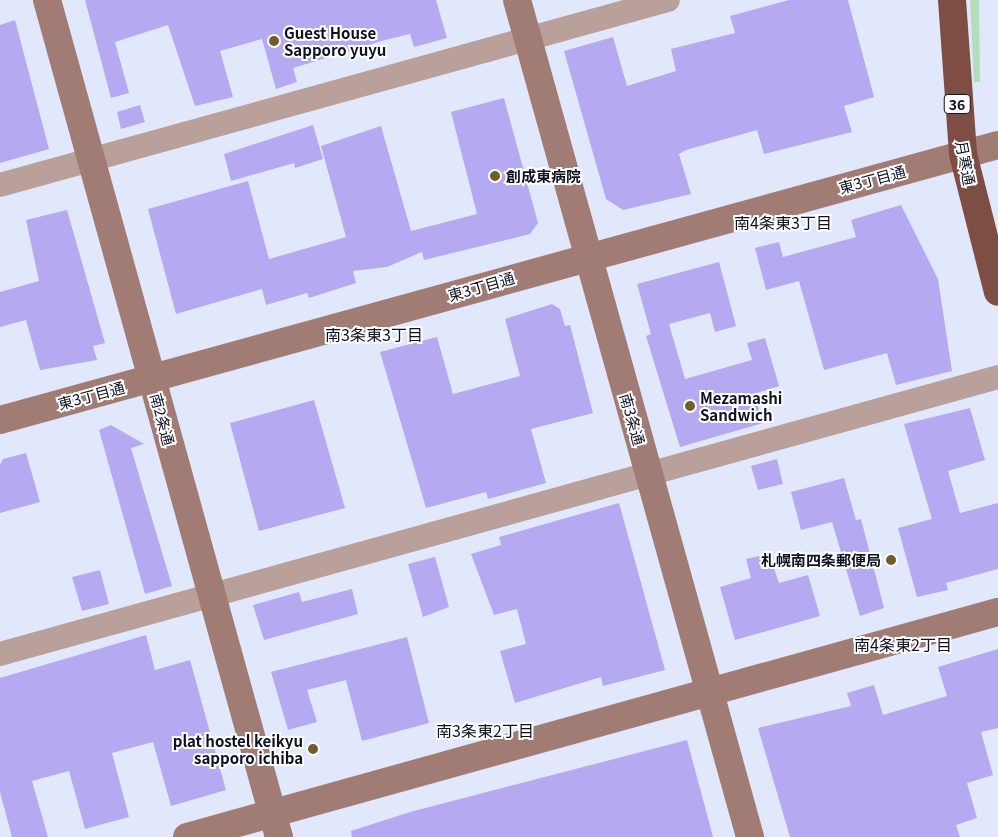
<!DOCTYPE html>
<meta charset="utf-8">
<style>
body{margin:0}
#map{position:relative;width:998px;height:837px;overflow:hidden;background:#e1e8fc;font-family:Georgia,"Noto Sans JP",serif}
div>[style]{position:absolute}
.green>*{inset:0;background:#b2debb}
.building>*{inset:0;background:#b5aaf1}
.street>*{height:24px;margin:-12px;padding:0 12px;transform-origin:12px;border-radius:12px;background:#b9a09a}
.secondary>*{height:28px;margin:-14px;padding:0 14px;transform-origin:14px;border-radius:14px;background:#a17c75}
.highway>*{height:28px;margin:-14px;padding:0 14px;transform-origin:14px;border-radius:14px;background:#7e4d44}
.dots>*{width:14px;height:14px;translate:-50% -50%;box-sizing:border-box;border:2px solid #fff;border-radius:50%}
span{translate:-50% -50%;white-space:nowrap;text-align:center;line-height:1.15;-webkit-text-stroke:4px #fff;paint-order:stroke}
.shield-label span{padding:1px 4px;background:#fff;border:1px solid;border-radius:4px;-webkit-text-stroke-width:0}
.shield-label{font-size:14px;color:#0e1223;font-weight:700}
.poi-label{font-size:15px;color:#0e1223;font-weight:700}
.left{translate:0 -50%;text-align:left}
.right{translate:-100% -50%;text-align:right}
.street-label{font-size:15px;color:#0e1223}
.neighbourhood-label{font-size:16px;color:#0e1223}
</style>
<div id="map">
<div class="green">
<div style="clip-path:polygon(970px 0,979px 0,980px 82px,974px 82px)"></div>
</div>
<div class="building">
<div style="clip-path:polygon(85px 0,436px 0,447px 38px,414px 47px,410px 34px,385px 40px,293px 68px,297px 82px,276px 89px,262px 39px,220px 51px,233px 97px,195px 106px,168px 25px,115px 42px,129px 93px,111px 98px)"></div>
<div style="clip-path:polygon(789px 0,848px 0,874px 97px,844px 106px,852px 132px,764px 154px,757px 130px,686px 150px,679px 154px,691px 194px,623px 210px,606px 199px,564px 51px,613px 37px,627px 86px,676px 71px,671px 49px,735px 33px,730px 16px)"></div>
<div style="clip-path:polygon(15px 20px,49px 149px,0 163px,0 25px)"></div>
<div style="clip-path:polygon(504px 98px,538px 223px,530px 234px,424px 260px,422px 252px,387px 267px,353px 271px,356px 283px,309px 298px,307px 293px,266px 305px,262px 289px,176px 314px,148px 209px,248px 181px,269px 259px,346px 237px,321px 146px,381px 126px,411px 231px,477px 214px,451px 112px)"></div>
<div style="clip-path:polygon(140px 105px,145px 122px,121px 129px,117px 112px)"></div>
<div style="clip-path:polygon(313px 125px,323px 159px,295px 168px,294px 163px,231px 181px,224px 154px)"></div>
<div style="clip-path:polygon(901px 205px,938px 279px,952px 371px,896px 385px,887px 353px,824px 370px,799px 281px,766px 290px,755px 248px,779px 242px,783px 257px,856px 237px,851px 220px)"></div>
<div style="clip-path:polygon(67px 210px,105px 343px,93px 346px,97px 360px,40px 370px,26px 320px,0 327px,0 292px,39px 281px,26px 220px)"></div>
<div style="clip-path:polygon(719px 262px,736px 326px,715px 332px,710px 313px,669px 324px,685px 379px,752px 360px,747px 343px,765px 338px,779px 386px,754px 394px,763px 423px,680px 447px,646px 336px,651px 334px,637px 284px)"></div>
<div style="clip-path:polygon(552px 304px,560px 309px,565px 326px,570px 325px,593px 413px,531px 429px,546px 483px,488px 499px,486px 492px,426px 508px,380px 352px,437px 337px,453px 394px,520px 376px,505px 319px)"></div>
<div style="clip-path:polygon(314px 400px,345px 508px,259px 531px,230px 423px)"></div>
<div style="clip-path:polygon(970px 408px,985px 460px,948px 471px,960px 513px,998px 503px,998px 569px,946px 583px,948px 590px,917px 597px,898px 528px,932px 519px,904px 424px)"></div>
<div style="clip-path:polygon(111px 425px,144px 444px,131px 448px,172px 586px,145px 594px,99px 430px)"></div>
<div style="clip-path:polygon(26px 453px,40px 502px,0 513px,0 465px,3px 459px)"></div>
<div style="clip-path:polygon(777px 459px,783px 484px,758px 490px,751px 466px)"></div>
<div style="clip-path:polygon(844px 478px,856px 520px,861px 519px,884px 608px,860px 616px,832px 522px,801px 530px,791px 492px)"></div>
<div style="clip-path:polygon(619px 503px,665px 670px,603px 686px,601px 677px,515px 703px,500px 651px,526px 644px,517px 609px,494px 615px,471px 554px,501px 545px,499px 537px)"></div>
<div style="clip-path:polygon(769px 554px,779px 583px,808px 575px,820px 616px,735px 640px,720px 587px,751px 578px,746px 559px)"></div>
<div style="clip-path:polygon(435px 557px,449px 607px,423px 617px,408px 564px)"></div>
<div style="clip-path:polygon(100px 570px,109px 604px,82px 611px,72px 577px)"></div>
<div style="clip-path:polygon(352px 589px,358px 614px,264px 640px,253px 605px,299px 592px,302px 602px)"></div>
<div style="clip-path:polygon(146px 635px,155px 670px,190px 660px,226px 790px,171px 806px,153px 742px,112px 753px,129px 817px,85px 829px,69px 771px,32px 781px,48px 837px,12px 837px,0 792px,0 678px)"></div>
<div style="clip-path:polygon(407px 637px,429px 723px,362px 741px,346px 680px,307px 690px,317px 722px,288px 730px,271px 672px)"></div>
<div style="clip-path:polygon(998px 649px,998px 728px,981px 732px,993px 775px,967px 783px,977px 818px,956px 825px,960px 837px,790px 837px,758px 728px,851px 706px,847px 693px,874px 685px,883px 715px,947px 696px,938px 667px)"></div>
<div style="clip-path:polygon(687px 740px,713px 837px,352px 837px,351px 831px,410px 812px)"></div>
</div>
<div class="street">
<div style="left:0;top:185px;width:693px;rotate:-15.48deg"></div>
<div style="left:0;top:654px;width:1036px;rotate:-15.51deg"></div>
</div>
<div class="secondary">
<div style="left:47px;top:0;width:869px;rotate:74.51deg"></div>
<div style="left:517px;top:0;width:869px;rotate:74.44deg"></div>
<div style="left:0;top:420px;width:1035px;rotate:-15.41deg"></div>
<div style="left:187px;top:837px;width:842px;rotate:-15.51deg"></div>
</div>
<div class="highway">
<div style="left:952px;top:0;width:154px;rotate:85.9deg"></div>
<div style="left:963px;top:154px;width:142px;rotate:75.8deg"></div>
</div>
<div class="dots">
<div style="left:274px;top:41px;background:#6f5e2c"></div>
<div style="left:495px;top:176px;background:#6f5e2c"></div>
<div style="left:690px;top:406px;background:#6f5e2c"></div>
<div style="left:891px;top:560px;background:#6f5e2c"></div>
<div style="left:313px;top:749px;background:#6f5e2c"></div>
</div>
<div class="shield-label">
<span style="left:957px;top:104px">36</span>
</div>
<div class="poi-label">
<span class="left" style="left:284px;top:41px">Guest House<br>Sapporo yuyu</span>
<span class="left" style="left:506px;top:176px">創成東病院</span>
<span class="left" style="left:700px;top:406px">Mezamashi<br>Sandwich</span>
<span class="right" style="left:881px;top:560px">札幌南四条郵便局</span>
<span class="right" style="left:303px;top:749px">plat hostel keikyu<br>sapporo ichiba</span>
</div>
<div class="street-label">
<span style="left:966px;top:163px;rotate:79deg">月寒通</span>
<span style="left:872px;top:179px;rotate:-15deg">東3丁目通</span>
<span style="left:481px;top:286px;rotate:-16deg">東3丁目通</span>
<span style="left:91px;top:395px;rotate:-15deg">東3丁目通</span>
<span style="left:163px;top:419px;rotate:75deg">南2条通</span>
<span style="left:633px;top:419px;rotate:74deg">南3条通</span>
</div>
<div class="neighbourhood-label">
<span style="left:783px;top:222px">南4条東3丁目</span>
<span style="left:374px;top:334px">南3条東3丁目</span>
<span style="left:903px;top:644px">南4条東2丁目</span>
<span style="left:485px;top:730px">南3条東2丁目</span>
</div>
</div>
